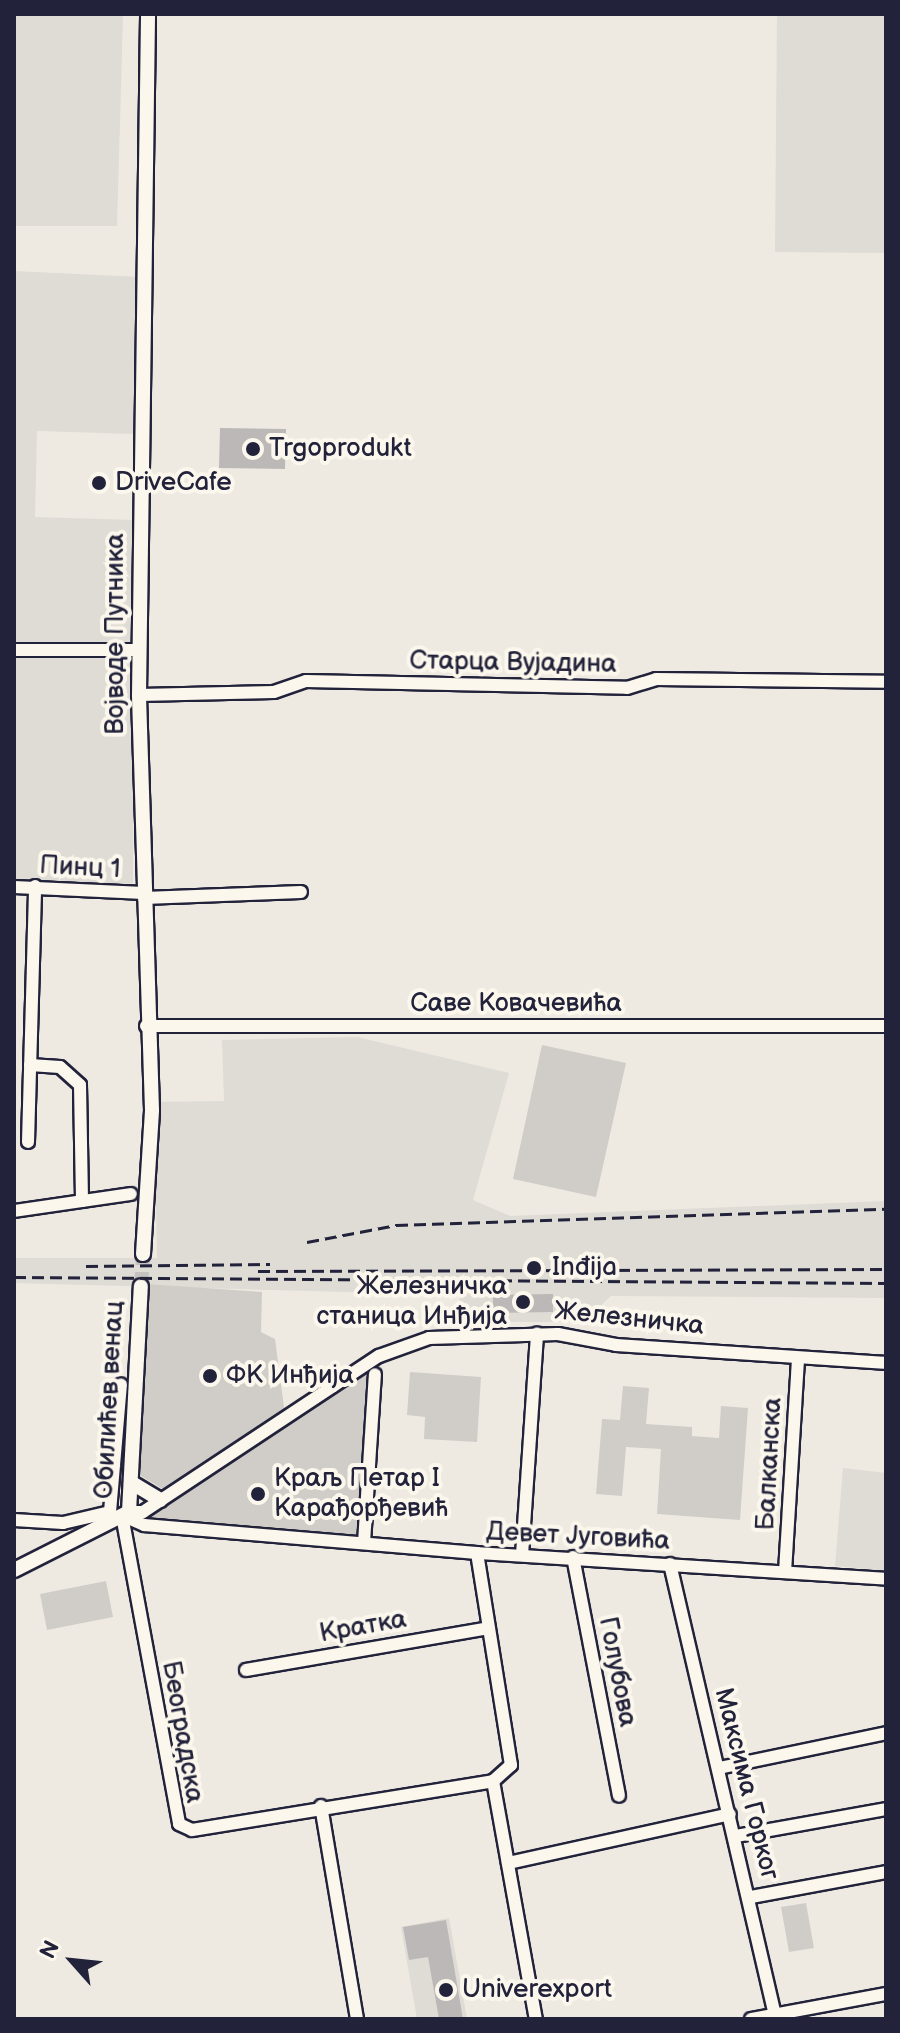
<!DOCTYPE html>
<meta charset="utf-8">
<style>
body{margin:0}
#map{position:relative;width:900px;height:2033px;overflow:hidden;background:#eeeae2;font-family:"Balsamiq Sans",sans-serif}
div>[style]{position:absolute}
.built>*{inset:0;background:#dfdbd5}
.green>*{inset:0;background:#d0cdc9}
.building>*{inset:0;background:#bcb8b8}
.major-tunnel>*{height:14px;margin-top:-7px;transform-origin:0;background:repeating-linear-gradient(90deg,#c5c2c1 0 14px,transparent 0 21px)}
.roads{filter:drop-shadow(2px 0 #22223b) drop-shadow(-2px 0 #22223b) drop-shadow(0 2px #22223b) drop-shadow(0 -2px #22223b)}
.minor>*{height:12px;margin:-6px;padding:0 6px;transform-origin:6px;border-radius:6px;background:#fbf7ec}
.major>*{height:14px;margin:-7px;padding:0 7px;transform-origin:7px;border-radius:7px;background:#fbf7ec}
.rail>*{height:3px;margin-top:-1.5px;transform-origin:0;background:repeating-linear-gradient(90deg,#22223b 0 12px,transparent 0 18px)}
.dots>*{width:22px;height:22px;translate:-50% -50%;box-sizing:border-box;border:4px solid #fbf7ec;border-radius:50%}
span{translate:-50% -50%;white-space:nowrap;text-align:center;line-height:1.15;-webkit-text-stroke:8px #fbf7ec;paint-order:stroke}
.poi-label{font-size:26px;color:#22223b}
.left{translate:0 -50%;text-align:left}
.right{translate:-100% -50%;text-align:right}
.street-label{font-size:26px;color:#22223b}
.frame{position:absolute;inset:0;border:16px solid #22223b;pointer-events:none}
.north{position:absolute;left:32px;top:1921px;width:80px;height:80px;-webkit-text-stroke:6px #fbf7ec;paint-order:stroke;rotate:297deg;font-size:22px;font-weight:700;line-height:32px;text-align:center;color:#22223b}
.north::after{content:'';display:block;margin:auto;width:28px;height:36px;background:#22223b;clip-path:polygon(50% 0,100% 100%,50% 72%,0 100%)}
</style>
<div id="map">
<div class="built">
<div style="clip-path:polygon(14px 14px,123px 14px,117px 226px,14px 226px)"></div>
<div style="clip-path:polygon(777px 14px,886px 14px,886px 253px,775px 252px)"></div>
<div style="clip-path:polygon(14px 271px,141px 277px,136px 434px,37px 431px,35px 517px,134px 520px,133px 883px,14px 893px)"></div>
<div style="clip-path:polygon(357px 1037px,509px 1073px,473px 1200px,510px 1216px,886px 1201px,886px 1298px,611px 1296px,584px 1322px,463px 1322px,459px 1295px,14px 1283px,14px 1258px,157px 1258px,154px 1102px,224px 1101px,222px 1040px)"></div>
<div style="clip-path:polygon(843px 1468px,886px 1473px,886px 1571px,835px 1566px)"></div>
<div style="clip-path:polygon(449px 1918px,467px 2019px,417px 2019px,401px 1927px)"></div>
</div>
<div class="green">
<div style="clip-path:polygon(542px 1045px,626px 1063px,596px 1197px,513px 1179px)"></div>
<div style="clip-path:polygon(146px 1284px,262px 1292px,261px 1332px,275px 1339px,285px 1415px,166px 1491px,136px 1473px)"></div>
<div style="clip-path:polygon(371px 1369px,356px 1537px,137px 1518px)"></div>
<div style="clip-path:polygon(410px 1372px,481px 1377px,477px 1442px,424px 1439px,425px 1417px,407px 1415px)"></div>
<div style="clip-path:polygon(623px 1386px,649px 1388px,646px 1424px,692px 1427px,692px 1436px,719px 1438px,721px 1406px,748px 1408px,740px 1520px,657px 1514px,661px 1449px,626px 1447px,622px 1496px,596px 1494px,602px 1419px,620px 1420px)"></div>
<div style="clip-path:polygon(106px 1581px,113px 1617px,47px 1630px,40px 1594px)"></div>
<div style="clip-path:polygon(806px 1903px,814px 1948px,789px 1952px,781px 1907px)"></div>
</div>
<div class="building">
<div style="clip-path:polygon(220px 428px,286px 429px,285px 469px,219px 468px)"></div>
<div style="clip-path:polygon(553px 1294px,553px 1312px,493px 1313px,493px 1295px)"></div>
<div style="clip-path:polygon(446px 1920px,463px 2019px,439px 2019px,428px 1957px,409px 1960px,403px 1927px)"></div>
</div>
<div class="major-tunnel">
<div style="left:141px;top:1286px;width:32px;rotate:-86deg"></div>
</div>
<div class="roads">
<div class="minor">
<div style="left:14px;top:650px;width:126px"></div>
<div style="left:139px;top:695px;width:135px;rotate:-1.3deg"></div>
<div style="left:274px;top:692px;width:34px;rotate:-19deg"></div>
<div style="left:306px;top:681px;width:321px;rotate:1.2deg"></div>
<div style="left:627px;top:688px;width:30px;rotate:-17deg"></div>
<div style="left:656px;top:679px;width:230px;rotate:0.7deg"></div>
<div style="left:14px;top:887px;width:130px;rotate:2.6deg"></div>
<div style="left:144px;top:898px;width:157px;rotate:-2.2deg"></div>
<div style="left:146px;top:1026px;width:740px"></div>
<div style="left:30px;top:1065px;width:30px;rotate:4deg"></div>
<div style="left:60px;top:1067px;width:27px;rotate:42deg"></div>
<div style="left:80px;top:1085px;width:116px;rotate:89deg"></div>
<div style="left:28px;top:1142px;width:256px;rotate:-88.4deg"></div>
<div style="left:14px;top:1211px;width:118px;rotate:-8.3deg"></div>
<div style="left:129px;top:1512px;width:14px"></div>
<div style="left:143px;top:1512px;width:283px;rotate:-33.5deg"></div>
<div style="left:379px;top:1356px;width:53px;rotate:-19.8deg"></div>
<div style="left:429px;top:1338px;width:129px;rotate:-1.8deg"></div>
<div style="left:558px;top:1334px;width:59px;rotate:10.7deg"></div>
<div style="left:616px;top:1345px;width:271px;rotate:3.8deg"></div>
<div style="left:126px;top:1517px;width:20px;rotate:24deg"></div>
<div style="left:144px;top:1525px;width:334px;rotate:4.8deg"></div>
<div style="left:477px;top:1553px;width:410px;rotate:3.6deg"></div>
<div style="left:14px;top:1520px;width:49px;rotate:3.5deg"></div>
<div style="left:63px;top:1523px;width:48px;rotate:-13.2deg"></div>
<div style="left:110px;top:1512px;width:128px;rotate:-85.1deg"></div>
<div style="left:123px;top:1521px;width:308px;rotate:79.5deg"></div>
<div style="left:179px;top:1824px;width:14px;rotate:25deg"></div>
<div style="left:192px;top:1830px;width:305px;rotate:-9.2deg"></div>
<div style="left:364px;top:1543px;width:169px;rotate:-86.3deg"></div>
<div style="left:477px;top:1553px;width:215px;rotate:80.9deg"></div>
<div style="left:511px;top:1765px;width:24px;rotate:138deg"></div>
<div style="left:522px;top:1555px;width:222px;rotate:-86.1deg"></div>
<div style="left:573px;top:1557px;width:243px;rotate:79.1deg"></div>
<div style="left:670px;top:1564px;width:463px;rotate:76.9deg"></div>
<div style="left:785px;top:1572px;width:213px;rotate:-86.5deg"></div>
<div style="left:246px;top:1670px;width:246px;rotate:-9.8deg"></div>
<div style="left:719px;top:1768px;width:171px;rotate:-11.8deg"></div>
<div style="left:493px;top:1781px;width:242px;rotate:79.8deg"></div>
<div style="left:321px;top:1806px;width:216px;rotate:80.4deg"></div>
<div style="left:736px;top:1836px;width:152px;rotate:-10.2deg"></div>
<div style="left:508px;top:1863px;width:227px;rotate:-12.4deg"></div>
<div style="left:751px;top:1897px;width:137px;rotate:-10.5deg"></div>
<div style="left:751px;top:2019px;width:137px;rotate:-10.5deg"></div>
</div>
<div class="major">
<div style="left:143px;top:1254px;width:144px;rotate:-86.4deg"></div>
<div style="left:152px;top:1110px;width:415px;rotate:-91.8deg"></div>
<div style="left:139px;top:695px;width:681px;rotate:-89.24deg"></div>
<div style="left:132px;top:1483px;width:33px;rotate:31deg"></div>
<div style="left:14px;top:1570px;width:129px;rotate:-26.8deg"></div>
<div style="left:129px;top:1512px;width:226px;rotate:-87deg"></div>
</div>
</div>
<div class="rail">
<div style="left:307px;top:1242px;width:91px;rotate:-10.8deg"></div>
<div style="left:396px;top:1225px;width:490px;rotate:-1.9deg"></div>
<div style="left:86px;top:1266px;width:184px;rotate:-0.6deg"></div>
<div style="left:258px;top:1271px;width:628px;rotate:-0.18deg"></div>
<div style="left:14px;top:1277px;width:872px;rotate:0.39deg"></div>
</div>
<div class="dots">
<div style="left:253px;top:449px;background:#22223b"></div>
<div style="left:99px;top:483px;background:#22223b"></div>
<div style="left:534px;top:1268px;background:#22223b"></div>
<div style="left:523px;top:1302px;background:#22223b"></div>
<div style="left:210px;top:1376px;background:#22223b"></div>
<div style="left:258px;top:1494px;background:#22223b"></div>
<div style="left:446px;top:1990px;background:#22223b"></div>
</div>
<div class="poi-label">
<span class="left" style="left:269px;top:449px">Trgoprodukt</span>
<span class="left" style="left:115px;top:483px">DriveCafe</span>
<span class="left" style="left:552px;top:1268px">Inđija</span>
<span class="right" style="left:507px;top:1302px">Железничка<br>станица Инђија</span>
<span class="left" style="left:226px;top:1376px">ФК Инђија</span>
<span class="left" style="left:274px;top:1494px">Краљ Петар I<br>Карађорђевић</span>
<span class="left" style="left:462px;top:1990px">Univerexport</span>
</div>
<div class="street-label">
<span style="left:116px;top:634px;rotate:-90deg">Војводе Путника</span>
<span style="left:513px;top:663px;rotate:1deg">Старца Вујадина</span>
<span style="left:80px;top:868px;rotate:3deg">Пинц 1</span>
<span style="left:516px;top:1004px">Саве Ковачевића</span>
<span style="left:629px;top:1319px;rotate:6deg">Железничка</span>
<span style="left:110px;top:1400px;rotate:-87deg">Обилићев венац</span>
<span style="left:770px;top:1464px;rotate:-87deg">Балканска</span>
<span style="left:578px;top:1537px;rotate:3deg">Девет Југовића</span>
<span style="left:363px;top:1627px;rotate:-10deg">Кратка</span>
<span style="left:617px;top:1672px;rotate:79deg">Голубова</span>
<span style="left:182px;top:1732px;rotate:80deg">Београдска</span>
<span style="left:746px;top:1784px;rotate:76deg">Максима Горког</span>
</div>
<div class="frame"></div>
<div class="north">N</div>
</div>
